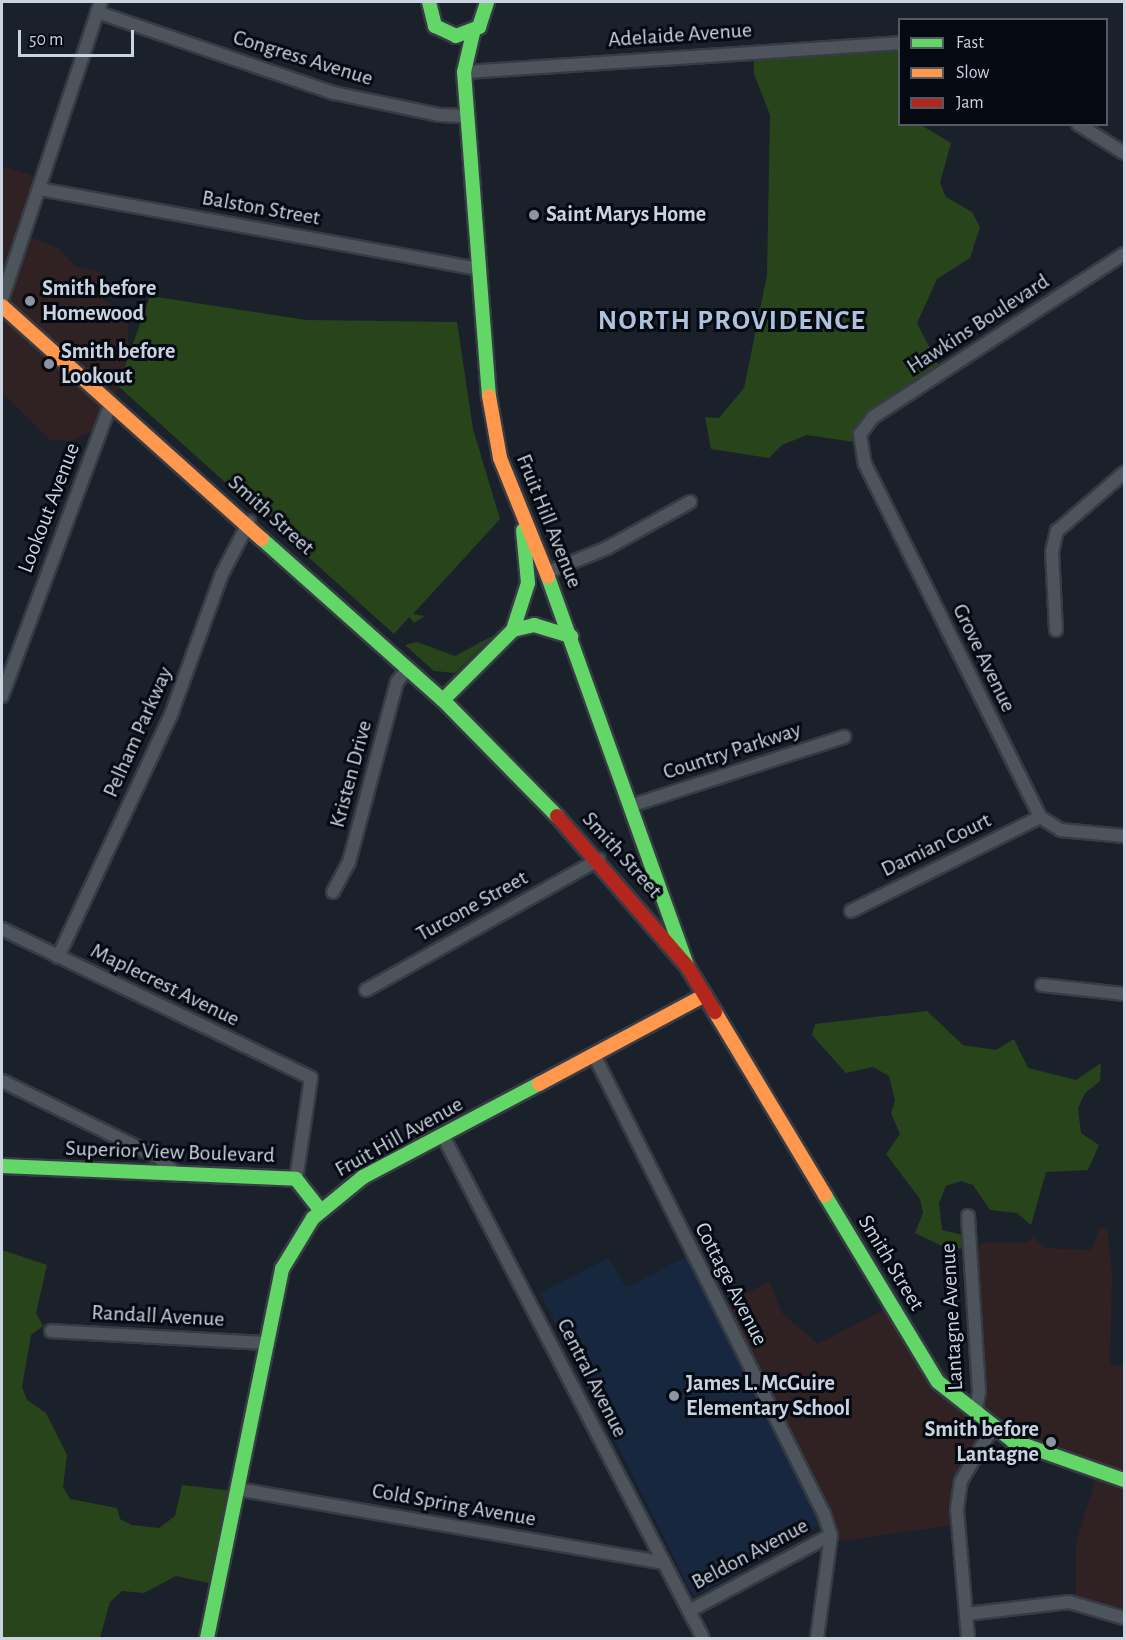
<!DOCTYPE html>
<style>
body{margin:0}
#map{position:relative;width:1126px;height:1640px;overflow:hidden;background:#1a212b;font-family:"Alegreya Sans",sans-serif}
div>[style]{position:absolute}
.commercial>*{inset:0;background:#302123}
.built>*{inset:0;background:#17283e}
.green>*{inset:0;background:#28441b}
.roads{filter:drop-shadow(2px 0 #363b44) drop-shadow(-2px 0 #363b44) drop-shadow(0 2px #363b44) drop-shadow(0 -2px #363b44)}
.street>*{height:12px;margin:-6px;padding:0 6px;transform-origin:6px;border-radius:6px;background:#4e545c}
.fast>*{height:14px;margin:-7px;padding:0 7px;transform-origin:7px;border-radius:7px;background:#63d668}
.slow>*{height:14px;margin:-7px;padding:0 7px;transform-origin:7px;border-radius:7px;background:#ff974d}
.jam>*{height:14px;margin:-7px;padding:0 7px;transform-origin:7px;border-radius:7px;background:#b3261e}
.dots>*{width:16px;height:16px;translate:-50% -50%;box-sizing:border-box;border:3px solid #050a12;border-radius:50%}
span{translate:-50% -50%;white-space:nowrap;text-align:center;line-height:1.15;-webkit-text-stroke:6px #050a12;paint-order:stroke}
.street-label{font-size:22px;color:#cad3e0}
.poi-label{font-size:22px;color:#cad3e0;font-weight:700}
.left{translate:0 -50%;text-align:left}
.right{translate:-100% -50%;text-align:right}
.district-label{font-size:28px;color:#afc2db;font-weight:700;letter-spacing:1.5px}
.frame{position:absolute;inset:0;border:3px solid #cad3e0;pointer-events:none}
.legend{position:absolute;left:898px;top:18px;width:210px;height:108px;box-sizing:border-box;background:#050a12;border:2px solid #545a64;margin:0;padding:8px 10px;list-style:none;font-size:18px;color:#cad3e0}
.legend li{display:flex;align-items:center;gap:12px;height:30px}
.legend b{width:30px;border:2px solid #545a64}
.scale{position:absolute;left:18px;top:30px;width:116px;height:27px;box-sizing:border-box;border:3px solid #cad3e0;border-top:0;padding-left:8px;font-size:18px;line-height:21px;white-space:nowrap;color:#cad3e0;-webkit-text-stroke:4px #050a12;paint-order:stroke}
</style>
<div id="map">
<div class="commercial">
<div style="clip-path:polygon(2px 166px,41px 178px,28px 236px,58px 248px,75px 266px,102px 273px,101px 297px,129px 318px,128px 342px,137px 355px,137px 366px,112px 397px,104px 426px,70px 441px,50px 440px,2px 393px)"></div>
<div style="clip-path:polygon(1100px 1227px,1107px 1228px,1112px 1272px,1110px 1366px,1124px 1366px,1124px 1615px,1076px 1600px,1076px 1543px,1098px 1471px,999px 1427px,966px 1475px,959px 1524px,836px 1542px,725px 1305px,770px 1281px,781px 1312px,818px 1344px,891px 1306px,979px 1412px,971px 1253px,983px 1243px,1028px 1243px,1032px 1236px,1046px 1248px,1091px 1250px)"></div>
</div>
<div class="built">
<div style="clip-path:polygon(686px 1257px,820px 1525px,694px 1597px,540px 1293px,609px 1258px,626px 1288px)"></div>
</div>
<div class="green">
<div style="clip-path:polygon(899px 35px,900px 124px,921px 125px,951px 143px,940px 183px,946px 197px,972px 212px,980px 227px,970px 258px,937px 279px,917px 323px,940px 368px,869px 417px,861px 443px,807px 435px,782px 445px,769px 458px,711px 449px,705px 417px,719px 418px,744px 388px,767px 275px,770px 115px,754px 74px,753px 45px)"></div>
<div style="clip-path:polygon(150px 296px,306px 320px,457px 322px,473px 429px,500px 519px,413px 614px,425px 616px,414px 623px,409px 617px,394px 634px,118px 386px)"></div>
<div style="clip-path:polygon(494px 635px,455px 673px,434px 671px,405px 645px,417px 642px,455px 656px)"></div>
<div style="clip-path:polygon(927px 1011px,963px 1045px,996px 1050px,1014px 1039px,1028px 1068px,1076px 1080px,1101px 1063px,1100px 1081px,1085px 1093px,1078px 1108px,1081px 1133px,1099px 1145px,1088px 1170px,1046px 1172px,1031px 1225px,1017px 1213px,990px 1210px,973px 1185px,961px 1181px,946px 1186px,939px 1203px,942px 1230px,963px 1235px,970px 1250px,942px 1246px,915px 1233px,923px 1213px,920px 1199px,886px 1154px,900px 1134px,891px 1113px,895px 1101px,889px 1076px,873px 1067px,846px 1073px,812px 1035px,815px 1024px)"></div>
<div style="clip-path:polygon(2px 1250px,47px 1265px,36px 1313px,43px 1326px,31px 1335px,22px 1387px,27px 1400px,46px 1413px,67px 1455px,63px 1487px,70px 1499px,117px 1508px,120px 1519px,132px 1525px,159px 1528px,175px 1516px,182px 1485px,235px 1491px,218px 1585px,176px 1576px,144px 1593px,122px 1591px,110px 1602px,100px 1638px,2px 1638px)"></div>
</div>
<div class="roads">
<div class="street">
<div style="left:97px;top:12px;width:250px;rotate:18.9deg"></div>
<div style="left:334px;top:93px;width:107px;rotate:11.8deg"></div>
<div style="left:439px;top:115px;width:29px;rotate:2deg"></div>
<div style="left:464px;top:72px;width:437px;rotate:-3.8deg"></div>
<div style="left:1078px;top:124px;width:54px;rotate:32.2deg"></div>
<div style="left:39px;top:189px;width:443px;rotate:10.3deg"></div>
<div style="left:1124px;top:254px;width:299px;rotate:147deg"></div>
<div style="left:873px;top:417px;width:21px;rotate:127deg"></div>
<div style="left:860px;top:434px;width:30px;rotate:81deg"></div>
<div style="left:865px;top:464px;width:394px;rotate:63.6deg"></div>
<div style="left:1040px;top:817px;width:25px;rotate:32deg"></div>
<div style="left:1061px;top:830px;width:63px;rotate:5.4deg"></div>
<div style="left:2px;top:299px;width:313px;rotate:-71.6deg"></div>
<div style="left:548px;top:572px;width:64px;rotate:-22.1deg"></div>
<div style="left:607px;top:548px;width:95px;rotate:-29deg"></div>
<div style="left:1056px;top:630px;width:78px;rotate:-92.9deg"></div>
<div style="left:1052px;top:552px;width:22px;rotate:-77deg"></div>
<div style="left:1057px;top:531px;width:89px;rotate:-40.9deg"></div>
<div style="left:2px;top:696px;width:313px;rotate:-69.6deg"></div>
<div style="left:633px;top:805px;width:222px;rotate:-17.9deg"></div>
<div style="left:333px;top:892px;width:34px;rotate:-62deg"></div>
<div style="left:349px;top:862px;width:186px;rotate:-75.1deg"></div>
<div style="left:397px;top:682px;width:18px;rotate:-52deg"></div>
<div style="left:851px;top:911px;width:211px;rotate:-26.4deg"></div>
<div style="left:2px;top:929px;width:343px;rotate:25.7deg"></div>
<div style="left:311px;top:1078px;width:102px;rotate:98.4deg"></div>
<div style="left:58px;top:957px;width:270px;rotate:-65deg"></div>
<div style="left:172px;top:712px;width:147px;rotate:-70.1deg"></div>
<div style="left:222px;top:574px;width:59px;rotate:-62.6deg"></div>
<div style="left:1042px;top:985px;width:82px;rotate:6.3deg"></div>
<div style="left:366px;top:990px;width:267px;rotate:-29.3deg"></div>
<div style="left:594px;top:1055px;width:513px;rotate:63.39deg"></div>
<div style="left:824px;top:1514px;width:22px;rotate:72deg"></div>
<div style="left:831px;top:1535px;width:104px;rotate:97.7deg"></div>
<div style="left:2px;top:1081px;width:174px;rotate:26deg"></div>
<div style="left:158px;top:1157px;width:21px;rotate:43deg"></div>
<div style="left:443px;top:1136px;width:565px;rotate:62.62deg"></div>
<div style="left:968px;top:1216px;width:176px;rotate:86.4deg"></div>
<div style="left:979px;top:1392px;width:23px;rotate:100deg"></div>
<div style="left:51px;top:1331px;width:212px;rotate:3.2deg"></div>
<div style="left:237px;top:1489px;width:433px;rotate:9.8deg"></div>
<div style="left:689px;top:1611px;width:161px;rotate:-28.2deg"></div>
<div style="left:966px;top:1614px;width:104px;rotate:-6.6deg"></div>
<div style="left:1069px;top:1602px;width:57px;rotate:16.2deg"></div>
<div style="left:968px;top:1638px;width:129px;rotate:-94.9deg"></div>
<div style="left:957px;top:1509px;width:28px;rotate:-82deg"></div>
<div style="left:961px;top:1481px;width:61px;rotate:-59.2deg"></div>
</div>
<div class="fast">
<div style="left:429px;top:2px;width:25px;rotate:76deg"></div>
<div style="left:435px;top:26px;width:23px;rotate:25deg"></div>
<div style="left:456px;top:36px;width:25px;rotate:-21deg"></div>
<div style="left:479px;top:27px;width:26px;rotate:-72deg"></div>
<div style="left:473px;top:33px;width:40px;rotate:103deg"></div>
<div style="left:464px;top:72px;width:325px;rotate:85.6deg"></div>
<div style="left:262px;top:539px;width:242px;rotate:41.7deg"></div>
<div style="left:443px;top:700px;width:163px;rotate:45.5deg"></div>
<div style="left:548px;top:577px;width:412px;rotate:70.3deg"></div>
<div style="left:513px;top:630px;width:49px;rotate:-72.3deg"></div>
<div style="left:528px;top:583px;width:53px;rotate:-95.4deg"></div>
<div style="left:443px;top:700px;width:99px;rotate:-45deg"></div>
<div style="left:513px;top:630px;width:22px;rotate:-13deg"></div>
<div style="left:534px;top:625px;width:39px;rotate:17deg"></div>
<div style="left:2px;top:1166px;width:294px;rotate:2.5deg"></div>
<div style="left:296px;top:1179px;width:39px;rotate:52deg"></div>
<div style="left:825px;top:1195px;width:218px;rotate:58.9deg"></div>
<div style="left:938px;top:1382px;width:95px;rotate:38.2deg"></div>
<div style="left:1013px;top:1441px;width:118px;rotate:19.4deg"></div>
<div style="left:207px;top:1638px;width:377px;rotate:-78.5deg"></div>
<div style="left:282px;top:1269px;width:60px;rotate:-58.7deg"></div>
<div style="left:313px;top:1218px;width:65px;rotate:-39.4deg"></div>
<div style="left:363px;top:1177px;width:199px;rotate:-27.9deg"></div>
</div>
<div class="slow">
<div style="left:2px;top:306px;width:349px;rotate:41.9deg"></div>
<div style="left:489px;top:396px;width:63px;rotate:79.9deg"></div>
<div style="left:500px;top:458px;width:128px;rotate:68deg"></div>
<div style="left:715px;top:1012px;width:214px;rotate:59deg"></div>
<div style="left:539px;top:1084px;width:188px;rotate:-28.2deg"></div>
</div>
<div class="jam">
<div style="left:557px;top:816px;width:198px;rotate:49.1deg"></div>
<div style="left:687px;top:966px;width:54px;rotate:58.7deg"></div>
</div>
</div>
<div class="dots">
<div style="left:534px;top:215px;background:#8c95a1"></div>
<div style="left:30px;top:301px;background:#8c95a1"></div>
<div style="left:49px;top:364px;background:#8c95a1"></div>
<div style="left:674px;top:1396px;background:#8c95a1"></div>
<div style="left:1051px;top:1442px;background:#8c95a1"></div>
</div>
<div class="street-label">
<span style="left:680px;top:35px;rotate:-4deg">Adelaide Avenue</span>
<span style="left:303px;top:58px;rotate:17deg">Congress Avenue</span>
<span style="left:261px;top:208px;rotate:10deg">Balston Street</span>
<span style="left:978px;top:324px;rotate:-33deg">Hawkins Boulevard</span>
<span style="left:49px;top:508px;rotate:-69deg">Lookout Avenue</span>
<span style="left:271px;top:515px;rotate:42deg">Smith Street</span>
<span style="left:549px;top:521px;rotate:68deg">Fruit Hill Avenue</span>
<span style="left:984px;top:658px;rotate:64deg">Grove Avenue</span>
<span style="left:138px;top:732px;rotate:-66deg">Pelham Parkway</span>
<span style="left:732px;top:751px;rotate:-18deg">Country Parkway</span>
<span style="left:351px;top:774px;rotate:-75deg">Kristen Drive</span>
<span style="left:936px;top:845px;rotate:-26deg">Damian Court</span>
<span style="left:622px;top:855px;rotate:48deg">Smith Street</span>
<span style="left:472px;top:906px;rotate:-29deg">Turcone Street</span>
<span style="left:165px;top:985px;rotate:26deg">Maplecrest Avenue</span>
<span style="left:399px;top:1137px;rotate:-29deg">Fruit Hill Avenue</span>
<span style="left:170px;top:1152px;rotate:2deg">Superior View Boulevard</span>
<span style="left:891px;top:1263px;rotate:59deg">Smith Street</span>
<span style="left:731px;top:1284px;rotate:63deg">Cottage Avenue</span>
<span style="left:158px;top:1316px;rotate:3deg">Randall Avenue</span>
<span style="left:952px;top:1317px;rotate:-93deg">Lantagne Avenue</span>
<span style="left:592px;top:1378px;rotate:63deg">Central Avenue</span>
<span style="left:454px;top:1505px;rotate:10deg">Cold Spring Avenue</span>
<span style="left:750px;top:1554px;rotate:-28deg">Beldon Avenue</span>
</div>
<div class="poi-label">
<span class="left" style="left:546px;top:215px">Saint Marys Home</span>
<span class="left" style="left:42px;top:301px">Smith before<br>Homewood</span>
<span class="left" style="left:61px;top:364px">Smith before<br>Lookout</span>
<span class="left" style="left:686px;top:1396px">James L. McGuire<br>Elementary School</span>
<span class="right" style="left:1039px;top:1442px">Smith before<br>Lantagne</span>
</div>
<div class="district-label">
<span style="left:732px;top:321px">NORTH PROVIDENCE</span>
</div>
<div class="frame"></div>
<ul class="legend">
<li><b style="height:8px;background:#63d668"></b>Fast</li>
<li><b style="height:8px;background:#ff974d"></b>Slow</li>
<li><b style="height:8px;background:#b3261e"></b>Jam</li>
</ul>
<div class="scale">50 m</div>
</div>
